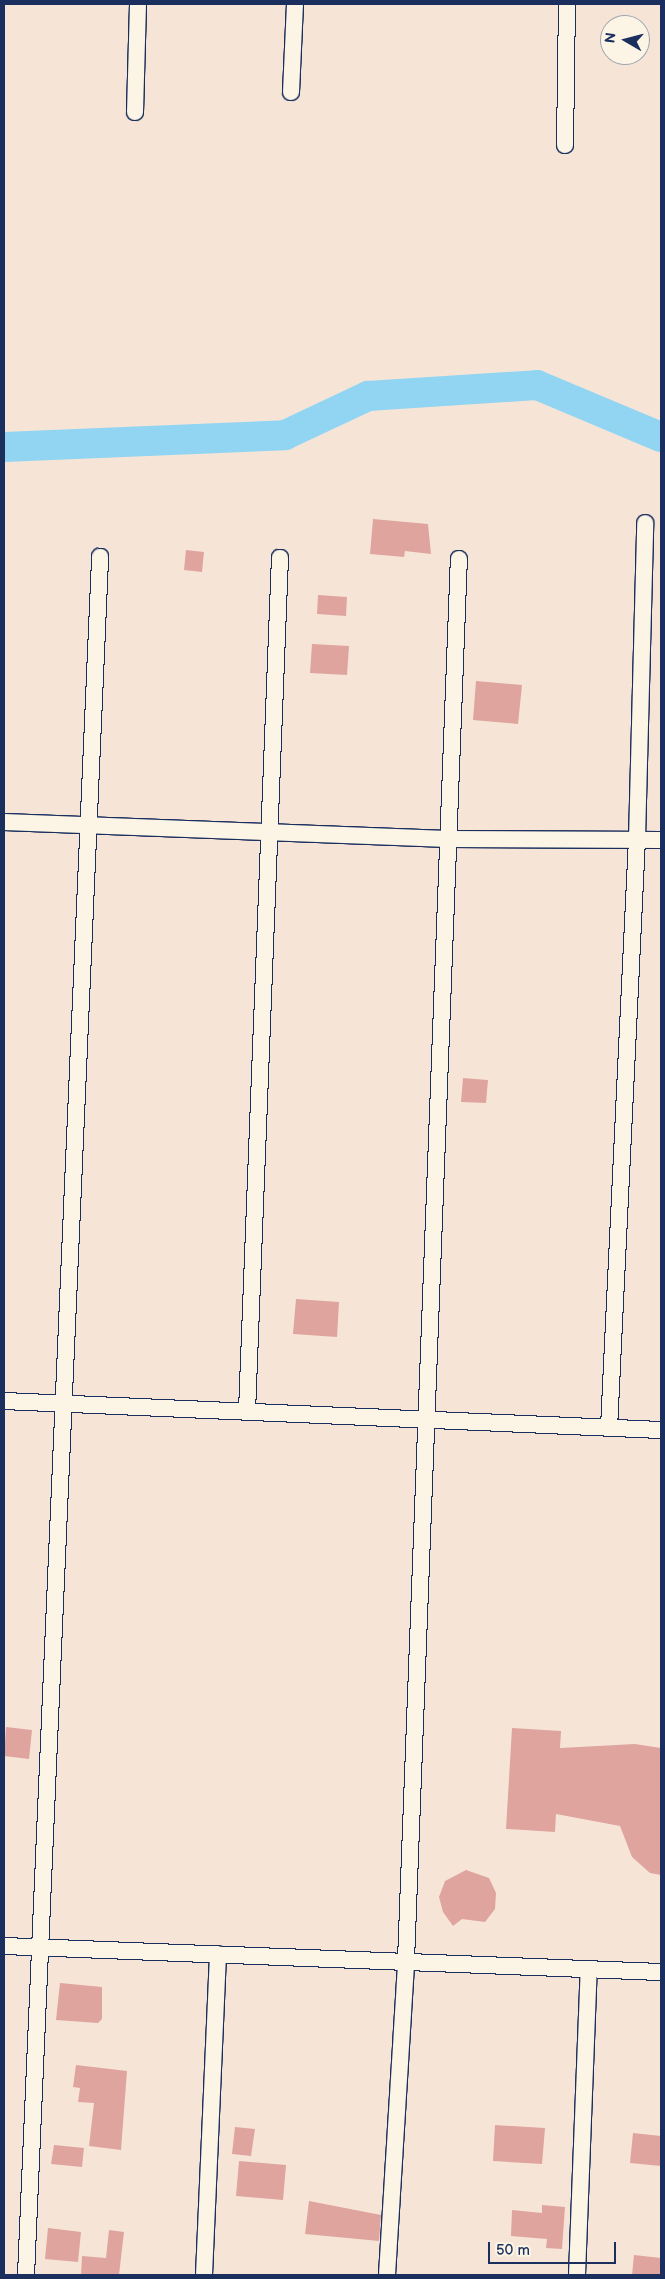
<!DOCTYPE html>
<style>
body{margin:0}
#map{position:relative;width:665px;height:2279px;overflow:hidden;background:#f6e5d7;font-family:"Balsamiq Sans",sans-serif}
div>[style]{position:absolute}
.river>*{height:30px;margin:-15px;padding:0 15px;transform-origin:15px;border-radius:15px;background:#91d5f3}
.building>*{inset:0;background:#dfa49e}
.roads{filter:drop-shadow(1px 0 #1b2f5e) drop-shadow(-1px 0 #1b2f5e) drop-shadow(0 1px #1b2f5e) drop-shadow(0 -1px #1b2f5e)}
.minor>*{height:16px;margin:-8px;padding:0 8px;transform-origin:8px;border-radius:8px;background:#fcf5e5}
span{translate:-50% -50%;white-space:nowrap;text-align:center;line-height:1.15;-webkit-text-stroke:4px #fcf5e5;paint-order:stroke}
.frame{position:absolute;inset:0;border:5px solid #1b2f5e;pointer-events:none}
.north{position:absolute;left:600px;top:15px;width:50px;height:50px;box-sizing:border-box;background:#fcf5e5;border:1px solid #a2a6af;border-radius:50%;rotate:278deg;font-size:14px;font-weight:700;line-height:20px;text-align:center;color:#1b2f5e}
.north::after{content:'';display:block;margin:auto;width:18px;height:22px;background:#1b2f5e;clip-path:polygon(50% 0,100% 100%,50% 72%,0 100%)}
.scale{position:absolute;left:488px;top:2242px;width:128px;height:22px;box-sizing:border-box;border:2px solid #1b2f5e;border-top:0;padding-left:6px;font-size:15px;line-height:18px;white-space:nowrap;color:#1b2f5e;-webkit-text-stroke:4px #fcf5e5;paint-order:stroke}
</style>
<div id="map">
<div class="river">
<div style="left:4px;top:447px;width:281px;rotate:-2.4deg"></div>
<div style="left:285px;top:435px;width:92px;rotate:-25.2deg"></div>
<div style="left:368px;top:396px;width:169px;rotate:-3.7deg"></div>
<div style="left:537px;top:385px;width:134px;rotate:22.8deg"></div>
</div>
<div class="building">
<div style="clip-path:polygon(373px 519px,428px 524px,431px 554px,405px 551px,404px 557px,370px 554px)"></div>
<div style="clip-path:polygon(186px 550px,204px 552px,202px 572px,184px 570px)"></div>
<div style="clip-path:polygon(318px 595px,347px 597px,346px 616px,317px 614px)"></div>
<div style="clip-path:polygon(312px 644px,349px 646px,347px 675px,310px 673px)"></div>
<div style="clip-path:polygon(476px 681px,522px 685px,518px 724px,473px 720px)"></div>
<div style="clip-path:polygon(463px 1078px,488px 1080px,486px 1103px,461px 1102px)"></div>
<div style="clip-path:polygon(296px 1299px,339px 1302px,337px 1337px,293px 1334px)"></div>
<div style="clip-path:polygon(6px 1727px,32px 1730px,29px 1759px,4px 1756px)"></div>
<div style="clip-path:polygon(512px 1728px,561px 1731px,560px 1748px,635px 1744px,661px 1748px,661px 1875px,650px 1873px,632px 1857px,620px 1826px,556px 1814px,555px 1832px,506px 1829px)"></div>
<div style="clip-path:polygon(466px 1870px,489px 1878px,496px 1893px,495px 1909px,485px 1922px,462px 1919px,453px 1926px,443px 1912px,439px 1897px,445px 1881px)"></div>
<div style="clip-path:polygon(60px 1983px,102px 1987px,102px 2019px,98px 2023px,56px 2020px)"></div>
<div style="clip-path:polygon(76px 2065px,127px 2071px,121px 2150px,89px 2146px,94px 2103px,78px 2102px,80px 2088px,73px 2087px)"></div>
<div style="clip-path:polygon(495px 2125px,545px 2128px,542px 2164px,493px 2161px)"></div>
<div style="clip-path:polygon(235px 2127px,255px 2129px,251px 2156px,232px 2154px)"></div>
<div style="clip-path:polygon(633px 2133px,661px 2136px,661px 2166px,630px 2163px)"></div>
<div style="clip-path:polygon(54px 2145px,84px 2148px,82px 2167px,51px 2164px)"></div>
<div style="clip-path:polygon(239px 2161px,286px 2165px,283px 2200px,236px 2196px)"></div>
<div style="clip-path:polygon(309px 2201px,381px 2215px,379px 2241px,305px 2234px)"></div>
<div style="clip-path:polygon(542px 2205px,565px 2207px,562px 2249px,546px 2248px,547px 2239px,511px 2236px,512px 2210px,542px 2213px)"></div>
<div style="clip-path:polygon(48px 2228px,81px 2232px,78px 2262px,45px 2259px)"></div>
<div style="clip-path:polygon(109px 2230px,124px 2232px,119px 2275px,81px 2275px,82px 2256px,106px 2258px)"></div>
<div style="clip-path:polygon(634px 2255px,661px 2258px,661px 2275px,632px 2275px)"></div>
</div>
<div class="roads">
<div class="minor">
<div style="left:291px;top:92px;width:88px;rotate:-87.4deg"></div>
<div style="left:135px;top:112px;width:108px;rotate:-88.4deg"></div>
<div style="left:565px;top:145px;width:141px;rotate:-89.2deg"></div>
<div style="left:4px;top:822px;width:444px;rotate:2.2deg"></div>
<div style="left:448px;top:839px;width:213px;rotate:0.3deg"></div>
<div style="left:4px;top:1401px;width:658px;rotate:2.53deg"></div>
<div style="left:247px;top:1412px;width:855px;rotate:-87.79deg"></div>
<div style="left:609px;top:1428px;width:590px;rotate:-87.28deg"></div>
<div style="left:637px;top:839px;width:316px;rotate:-88.5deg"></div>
<div style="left:4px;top:1946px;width:658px;rotate:2.27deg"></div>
<div style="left:26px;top:2275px;width:1720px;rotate:-87.53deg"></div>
<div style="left:204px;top:2275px;width:321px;rotate:-87.5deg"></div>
<div style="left:387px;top:2275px;width:315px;rotate:-86.5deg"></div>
<div style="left:406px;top:1961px;width:1403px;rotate:-87.84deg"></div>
<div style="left:577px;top:2275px;width:306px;rotate:-87.8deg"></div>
</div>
</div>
<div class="frame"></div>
<div class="north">N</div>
<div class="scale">50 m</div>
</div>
